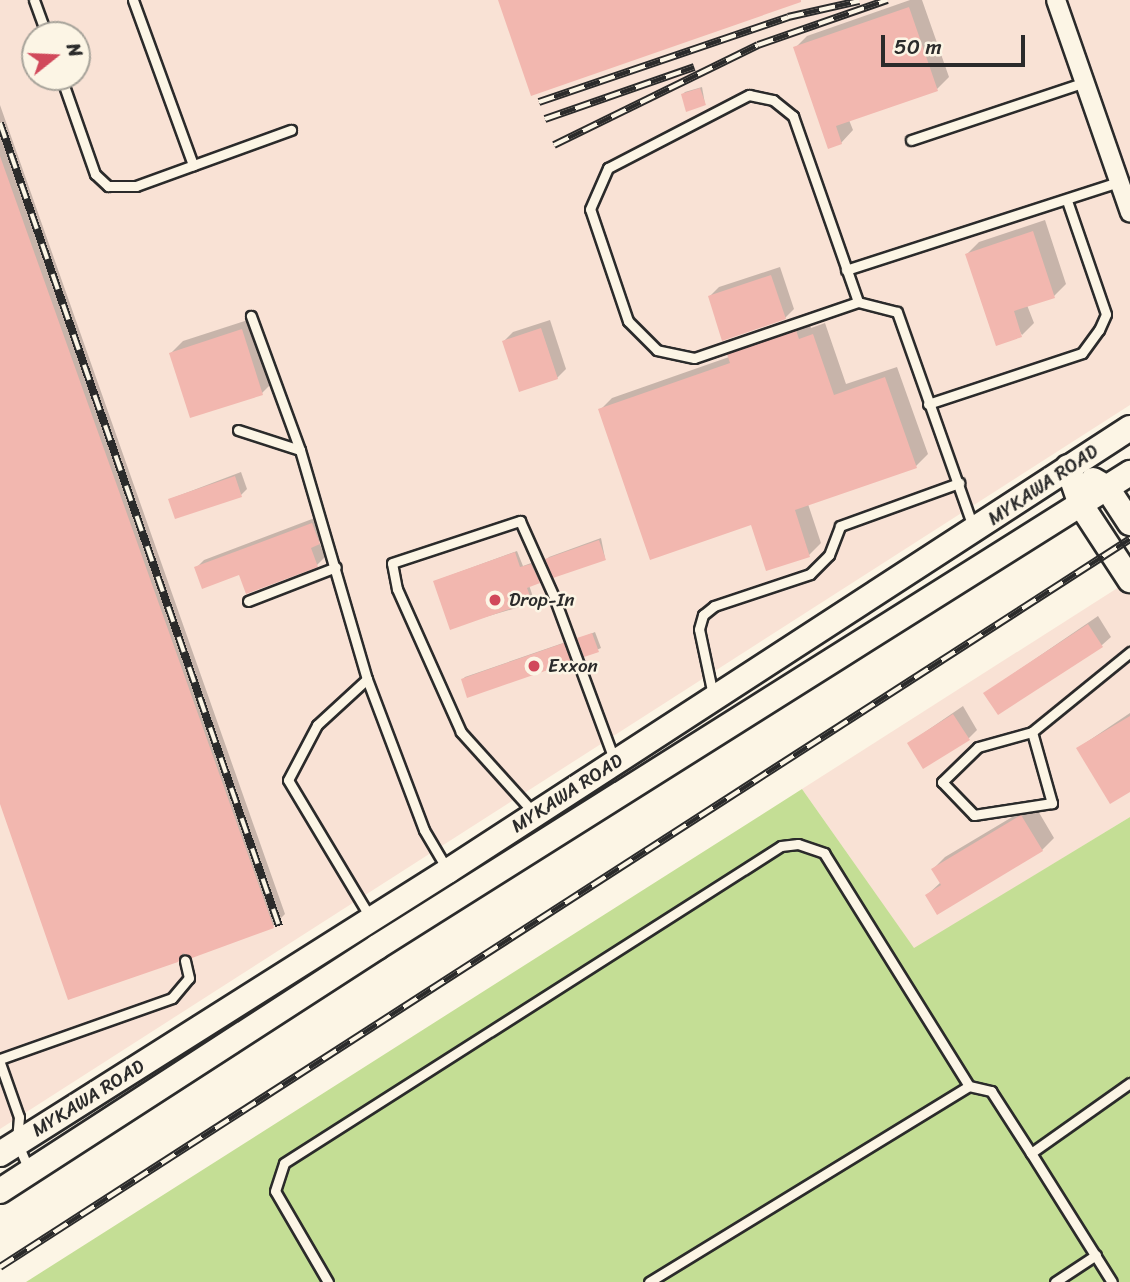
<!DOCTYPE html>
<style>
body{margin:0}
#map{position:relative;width:1130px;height:1282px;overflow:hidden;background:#fcf5e5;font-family:Sriracha,sans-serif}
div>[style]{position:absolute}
.built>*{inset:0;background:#f9e2d5}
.green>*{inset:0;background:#c4de95}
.shadow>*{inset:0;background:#0003}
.building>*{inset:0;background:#f2b7af}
.roads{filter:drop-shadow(2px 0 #2b2b2b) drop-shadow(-2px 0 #2b2b2b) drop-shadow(0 2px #2b2b2b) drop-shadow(0 -2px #2b2b2b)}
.lane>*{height:9px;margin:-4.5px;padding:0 4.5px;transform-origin:4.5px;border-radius:4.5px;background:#fcf5e5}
.street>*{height:18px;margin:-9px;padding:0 9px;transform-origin:9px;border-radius:9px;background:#fcf5e5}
.secondary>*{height:24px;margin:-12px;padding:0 12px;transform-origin:12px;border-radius:12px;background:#fcf5e5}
.rail>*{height:8px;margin-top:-4px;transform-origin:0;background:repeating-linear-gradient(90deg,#fcf5e5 0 16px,#2b2b2b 0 32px);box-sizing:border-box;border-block:2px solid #2b2b2b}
.dots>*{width:19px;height:19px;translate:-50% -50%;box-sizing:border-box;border:4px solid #fcf5e5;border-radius:50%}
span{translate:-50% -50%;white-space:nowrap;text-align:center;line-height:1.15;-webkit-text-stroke:5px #fcf5e5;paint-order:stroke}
.street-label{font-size:19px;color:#2b2b2b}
.poi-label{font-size:19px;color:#2b2b2b}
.left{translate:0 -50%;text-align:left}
.north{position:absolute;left:21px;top:21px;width:70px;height:70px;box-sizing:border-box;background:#fcf5e5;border:2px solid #a8a49b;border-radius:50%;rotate:72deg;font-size:19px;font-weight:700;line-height:28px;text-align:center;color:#2b2b2b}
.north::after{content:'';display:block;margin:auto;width:24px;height:32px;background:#d1495b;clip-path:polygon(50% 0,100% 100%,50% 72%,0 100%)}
.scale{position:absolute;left:881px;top:35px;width:144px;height:32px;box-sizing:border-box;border:4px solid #2b2b2b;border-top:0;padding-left:9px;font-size:21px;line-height:24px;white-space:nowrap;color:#2b2b2b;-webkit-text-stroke:5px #fcf5e5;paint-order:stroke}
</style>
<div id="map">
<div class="built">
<div style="clip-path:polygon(evenodd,0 0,1130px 0,1130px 405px,0 1129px,0 0,35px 35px,77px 35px,77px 77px,35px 77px,35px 35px)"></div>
<div style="clip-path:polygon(1130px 580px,1130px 817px,914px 949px,802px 789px)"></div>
</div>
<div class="green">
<div style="clip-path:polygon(802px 789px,914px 948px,1130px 817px,1130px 1282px,26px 1282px)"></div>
</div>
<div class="shadow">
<div style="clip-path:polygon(910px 0,922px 0,949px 77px,937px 89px,849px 120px,853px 130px,841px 143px,795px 48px,807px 36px)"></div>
<div style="clip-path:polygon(702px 87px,705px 104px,682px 95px,685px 92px)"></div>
<div style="clip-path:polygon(0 105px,285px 914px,273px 926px,186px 953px,177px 961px,0 799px)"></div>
<div style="clip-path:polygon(1045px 220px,1066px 284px,1054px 296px,1027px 305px,1034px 323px,1022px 335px,967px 254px,979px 242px)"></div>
<div style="clip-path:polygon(780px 267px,794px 309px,785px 318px,710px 296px,719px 287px)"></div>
<div style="clip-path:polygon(254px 318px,274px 381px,262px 393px,171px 353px,183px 341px)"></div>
<div style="clip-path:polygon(550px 320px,566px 369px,557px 378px,504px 341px,513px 332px)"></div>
<div style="clip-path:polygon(808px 320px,811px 328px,825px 323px,846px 384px,897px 367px,928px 454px,916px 466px,808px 504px,821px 543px,809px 555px,752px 523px,600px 410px,612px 398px,729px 357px,740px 343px)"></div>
<div style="clip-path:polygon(241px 472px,247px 489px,241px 495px,170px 499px)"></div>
<div style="clip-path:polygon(320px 516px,327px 535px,319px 542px,325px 557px,317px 565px,240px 573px,196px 568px,204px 560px)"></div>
<div style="clip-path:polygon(601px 538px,605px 558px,547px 559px,549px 557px)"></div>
<div style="clip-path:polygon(517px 551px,523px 566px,534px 562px,541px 579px,529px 585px,533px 597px,523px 606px,451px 627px,435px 581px)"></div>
<div style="clip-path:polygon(1098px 616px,1111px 637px,1102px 645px,985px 693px)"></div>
<div style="clip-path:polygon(595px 632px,601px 648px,585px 655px,579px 639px)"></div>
<div style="clip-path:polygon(566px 642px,570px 660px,463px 679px,465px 677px)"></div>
<div style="clip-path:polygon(963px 706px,977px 730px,969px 738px,909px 743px)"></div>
<div style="clip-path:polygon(1130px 713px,1130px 790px,1078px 748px)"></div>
<div style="clip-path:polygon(1034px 804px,1054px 838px,1042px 850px,927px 895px,941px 882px,933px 869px,945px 857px)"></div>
</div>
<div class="building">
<div style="clip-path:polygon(498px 0,801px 0,801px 2px,531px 96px)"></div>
<div style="clip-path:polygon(909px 7px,938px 91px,836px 126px,842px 144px,828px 149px,793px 47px)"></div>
<div style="clip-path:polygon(700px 88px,706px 105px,686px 112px,681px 94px)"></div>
<div style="clip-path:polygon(0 156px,274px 928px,192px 958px,183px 953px,178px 962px,68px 1000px,0 804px)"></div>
<div style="clip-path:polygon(1033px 231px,1055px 298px,1014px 311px,1022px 337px,996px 346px,965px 254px)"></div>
<div style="clip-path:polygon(771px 275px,786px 319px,722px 341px,708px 296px)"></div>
<div style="clip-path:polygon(541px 328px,558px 379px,519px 392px,502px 341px)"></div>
<div style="clip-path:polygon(242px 329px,263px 395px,190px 418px,169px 353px)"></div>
<div style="clip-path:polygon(796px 330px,799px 339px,813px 334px,834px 395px,885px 377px,917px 468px,795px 510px,810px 557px,766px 571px,751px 525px,650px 560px,598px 409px,730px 363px,727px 354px)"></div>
<div style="clip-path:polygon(235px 476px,242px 497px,175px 519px,168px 499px)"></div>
<div style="clip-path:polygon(312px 523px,320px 544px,311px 548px,318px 567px,246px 594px,239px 575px,202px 589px,194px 567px)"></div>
<div style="clip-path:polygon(599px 540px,606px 560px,553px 578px,545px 559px)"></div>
<div style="clip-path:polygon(515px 552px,520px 567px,531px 564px,540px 583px,527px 588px,532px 601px,450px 630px,433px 581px)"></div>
<div style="clip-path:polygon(1088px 624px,1103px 647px,998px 715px,983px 693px)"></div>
<div style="clip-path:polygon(592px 633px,599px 652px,584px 657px,577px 638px)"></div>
<div style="clip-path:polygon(564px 643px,571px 662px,467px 698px,461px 679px)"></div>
<div style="clip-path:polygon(953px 714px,970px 740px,923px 769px,907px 743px)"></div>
<div style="clip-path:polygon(1130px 716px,1130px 792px,1110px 804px,1076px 748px)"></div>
<div style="clip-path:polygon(1021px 815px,1043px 851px,937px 915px,925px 895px,941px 885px,931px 869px)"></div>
</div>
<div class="roads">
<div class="lane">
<div style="left:34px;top:0;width:37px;rotate:70deg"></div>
<div style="left:133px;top:0;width:176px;rotate:70deg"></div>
<div style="left:61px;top:77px;width:103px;rotate:70.7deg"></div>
<div style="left:95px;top:174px;width:18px;rotate:43deg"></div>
<div style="left:108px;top:186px;width:28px"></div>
<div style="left:136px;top:186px;width:165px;rotate:-19.9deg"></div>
<div style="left:911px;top:140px;width:183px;rotate:-18.4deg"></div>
<div style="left:846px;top:270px;width:287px;rotate:-17.9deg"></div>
<div style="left:858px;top:302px;width:173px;rotate:161.1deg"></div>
<div style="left:694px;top:358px;width:38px;rotate:-168deg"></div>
<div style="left:657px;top:350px;width:41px;rotate:-135deg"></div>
<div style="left:628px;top:321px;width:118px;rotate:-108.7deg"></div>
<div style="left:590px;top:209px;width:45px;rotate:-66.3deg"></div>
<div style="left:608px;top:168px;width:159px;rotate:-27.4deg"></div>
<div style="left:749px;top:95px;width:25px;rotate:12deg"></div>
<div style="left:773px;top:100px;width:26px;rotate:39deg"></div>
<div style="left:793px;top:116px;width:197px;rotate:70.7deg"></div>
<div style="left:858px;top:302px;width:40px;rotate:14.4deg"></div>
<div style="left:897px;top:312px;width:228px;rotate:70.5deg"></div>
<div style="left:928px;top:404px;width:162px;rotate:-18.3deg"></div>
<div style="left:1082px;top:353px;width:29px;rotate:-54deg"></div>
<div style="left:1099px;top:330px;width:17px;rotate:-66deg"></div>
<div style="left:1106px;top:314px;width:120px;rotate:-109deg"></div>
<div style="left:238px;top:430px;width:65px;rotate:17.9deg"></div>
<div style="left:300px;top:450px;width:143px;rotate:-110.1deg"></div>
<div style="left:300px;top:450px;width:239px;rotate:73.7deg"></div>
<div style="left:367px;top:679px;width:161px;rotate:69.3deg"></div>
<div style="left:424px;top:830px;width:45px;rotate:59.5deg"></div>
<div style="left:248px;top:601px;width:94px;rotate:-21.1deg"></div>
<div style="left:367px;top:679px;width:68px;rotate:137.4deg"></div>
<div style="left:317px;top:725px;width:62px;rotate:117.8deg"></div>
<div style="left:288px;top:780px;width:160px;rotate:59.1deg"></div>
<div style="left:713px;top:695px;width:67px;rotate:-102deg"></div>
<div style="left:699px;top:629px;width:15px;rotate:-74deg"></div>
<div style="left:703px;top:615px;width:14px;rotate:-39deg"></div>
<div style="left:714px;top:606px;width:101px;rotate:-18.4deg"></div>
<div style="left:810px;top:574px;width:27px;rotate:-45deg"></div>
<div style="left:829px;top:555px;width:31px;rotate:-69deg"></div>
<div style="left:840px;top:526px;width:127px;rotate:-19.9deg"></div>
<div style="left:1032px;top:732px;width:74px;rotate:74.3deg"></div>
<div style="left:1052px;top:803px;width:79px;rotate:171.3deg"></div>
<div style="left:974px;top:815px;width:46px;rotate:-134.1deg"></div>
<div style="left:942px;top:782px;width:50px;rotate:-44.2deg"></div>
<div style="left:978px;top:747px;width:56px;rotate:-15.5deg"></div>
<div style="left:1032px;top:732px;width:127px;rotate:-39.2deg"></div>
<div style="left:533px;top:812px;width:108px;rotate:-132deg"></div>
<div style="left:461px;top:732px;width:157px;rotate:-114.1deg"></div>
<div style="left:397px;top:589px;width:26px;rotate:-101deg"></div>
<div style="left:392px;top:563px;width:135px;rotate:-18.2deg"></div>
<div style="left:520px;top:521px;width:83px;rotate:65.9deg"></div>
<div style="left:554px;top:597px;width:173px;rotate:69.7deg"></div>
<div style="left:0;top:1059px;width:182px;rotate:-19.5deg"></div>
<div style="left:172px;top:998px;width:26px;rotate:-50deg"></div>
<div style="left:189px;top:978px;width:18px;rotate:-103deg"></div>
<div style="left:0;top:1063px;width:57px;rotate:70.6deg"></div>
<div style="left:19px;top:1117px;width:25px;rotate:95deg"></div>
<div style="left:17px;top:1142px;width:30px;rotate:67deg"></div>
<div style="left:1031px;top:1153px;width:152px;rotate:57.9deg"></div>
<div style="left:328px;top:1282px;width:105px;rotate:-120.2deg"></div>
<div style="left:275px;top:1191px;width:29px;rotate:-72deg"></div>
<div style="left:284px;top:1163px;width:589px;rotate:-32.53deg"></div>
<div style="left:781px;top:846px;width:17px;rotate:-7deg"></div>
<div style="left:798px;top:844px;width:28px;rotate:19deg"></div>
<div style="left:824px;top:853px;width:274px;rotate:58.1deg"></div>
<div style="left:649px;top:1282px;width:375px;rotate:-31.5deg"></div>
<div style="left:969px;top:1086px;width:23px;rotate:13deg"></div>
<div style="left:991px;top:1091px;width:74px;rotate:57.2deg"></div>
<div style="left:1031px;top:1153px;width:121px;rotate:-35.3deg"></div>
<div style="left:1055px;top:1282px;width:49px;rotate:-33.4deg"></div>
</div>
<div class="street">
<div style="left:1056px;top:0;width:225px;rotate:70.8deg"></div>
</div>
<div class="secondary">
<div style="left:1068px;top:467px;width:40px;rotate:71.1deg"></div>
<div style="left:1081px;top:505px;width:90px;rotate:56.8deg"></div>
<div style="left:1093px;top:480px;width:16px;rotate:30deg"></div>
<div style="left:1107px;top:488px;width:42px;rotate:56.7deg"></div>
<div style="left:0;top:1154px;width:530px;rotate:-32.28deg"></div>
<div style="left:448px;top:871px;width:813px;rotate:-33.01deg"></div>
<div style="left:0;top:1191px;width:449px;rotate:-32.9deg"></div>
<div style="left:377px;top:947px;width:890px;rotate:-32.19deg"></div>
</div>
</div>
<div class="rail">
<div style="left:539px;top:102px;width:263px;rotate:-18.8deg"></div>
<div style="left:788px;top:17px;width:73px;rotate:-12.7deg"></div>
<div style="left:545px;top:119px;width:158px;rotate:-19.2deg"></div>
<div style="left:0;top:123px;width:850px;rotate:70.84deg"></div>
<div style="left:554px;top:145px;width:227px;rotate:-26.1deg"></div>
<div style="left:758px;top:45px;width:137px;rotate:-19.2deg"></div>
<div style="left:0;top:1267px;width:1344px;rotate:-32.79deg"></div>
</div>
<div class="dots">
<div style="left:495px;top:600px;background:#d1495b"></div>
<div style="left:534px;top:666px;background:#d1495b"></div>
</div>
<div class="street-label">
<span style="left:1043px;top:485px;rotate:-34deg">MYKAWA ROAD</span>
<span style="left:567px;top:793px;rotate:-33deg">MYKAWA ROAD</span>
<span style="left:88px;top:1098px;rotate:-32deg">MYKAWA ROAD</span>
</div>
<div class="poi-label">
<span class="left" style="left:509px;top:600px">Drop-In</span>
<span class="left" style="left:548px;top:666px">Exxon</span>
</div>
<div class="north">N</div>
<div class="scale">50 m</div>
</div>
